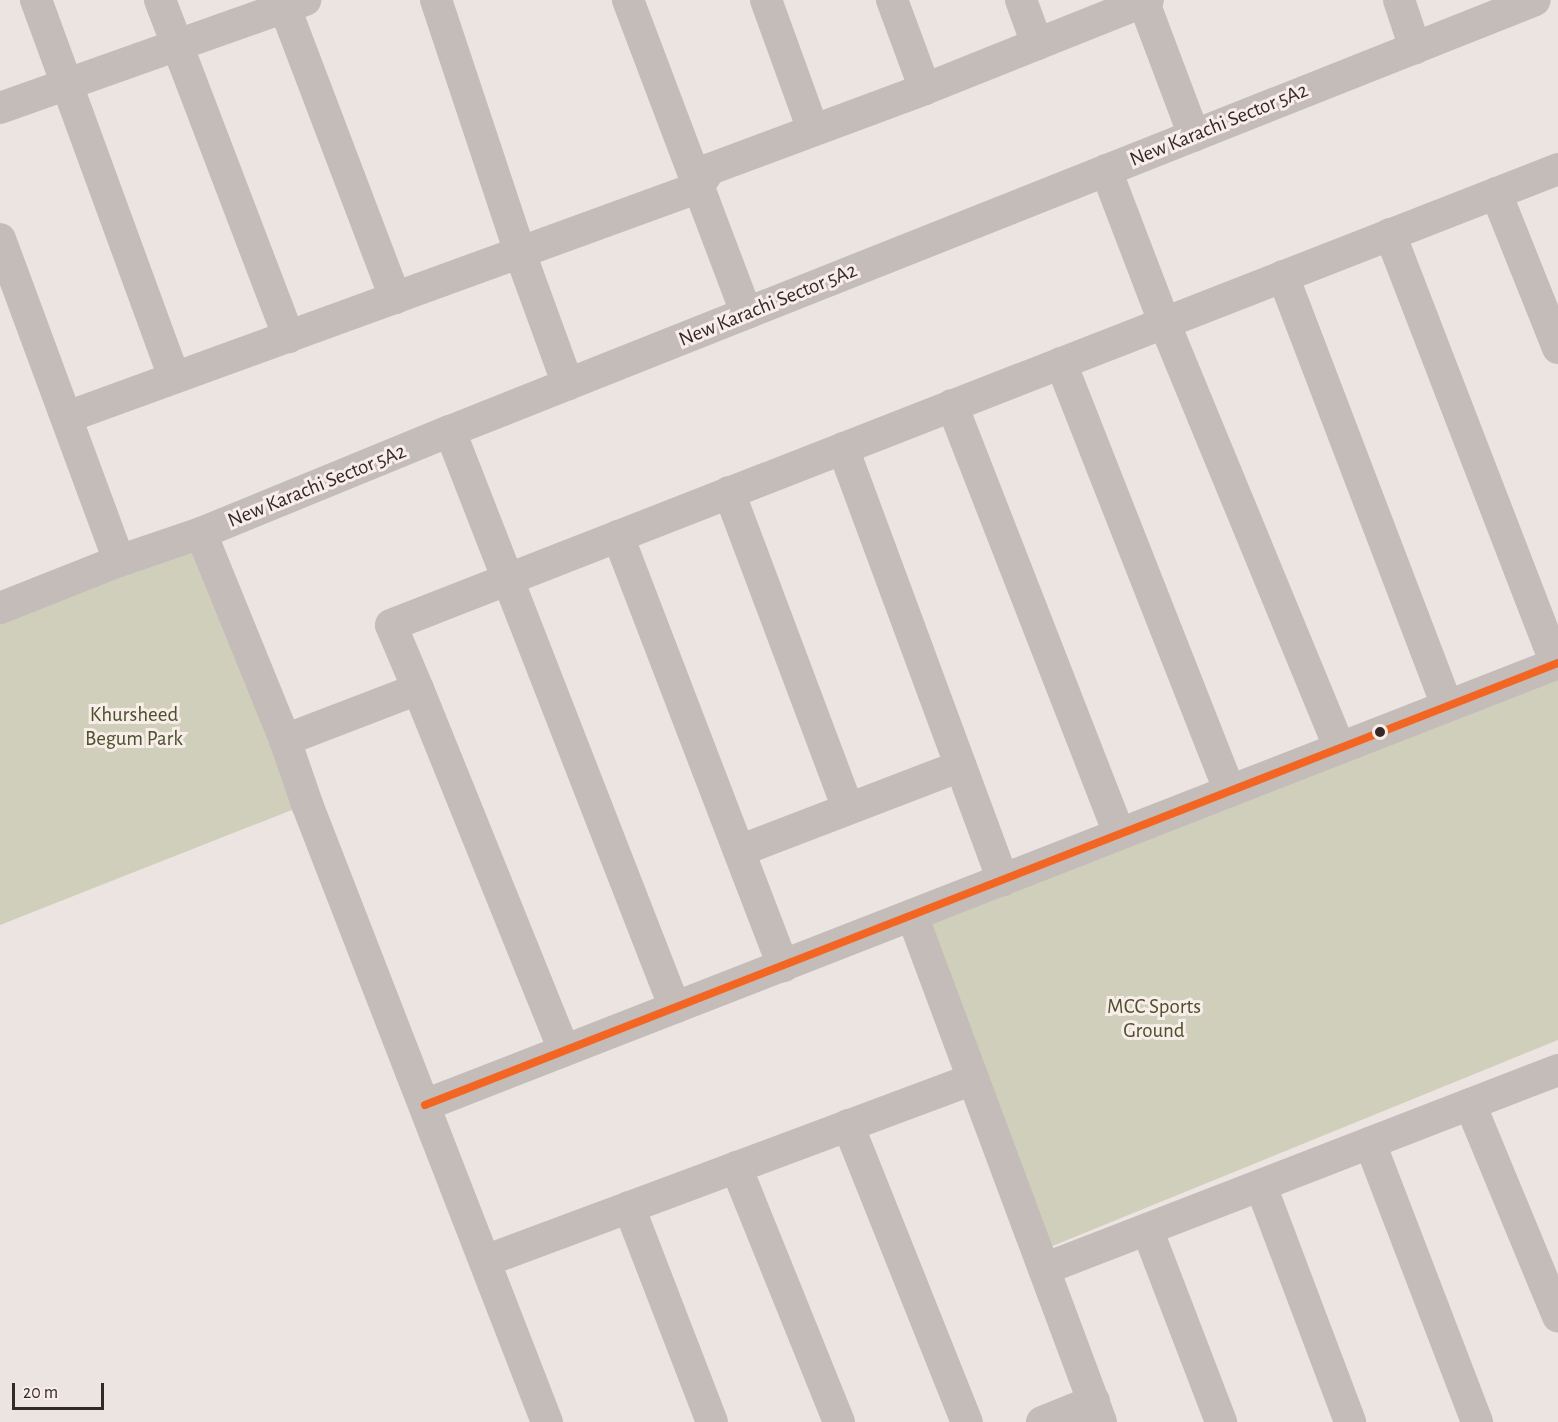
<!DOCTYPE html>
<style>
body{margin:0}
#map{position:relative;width:1558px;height:1422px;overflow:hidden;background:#ece4e0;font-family:"Alegreya Sans",sans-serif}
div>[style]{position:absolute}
.green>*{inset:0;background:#d0cfbb}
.minor>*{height:32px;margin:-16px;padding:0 16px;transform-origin:16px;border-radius:16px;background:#c4bcb9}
.bus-1>*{height:8px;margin:-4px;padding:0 4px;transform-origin:4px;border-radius:4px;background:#f26522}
.dots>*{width:16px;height:16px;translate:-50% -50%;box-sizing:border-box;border:3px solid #f8ede8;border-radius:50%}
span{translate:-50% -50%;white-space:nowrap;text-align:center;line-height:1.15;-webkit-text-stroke:6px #f8ede8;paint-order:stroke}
.street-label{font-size:21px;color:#352928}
.park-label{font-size:21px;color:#4b512d}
.scale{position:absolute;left:12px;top:1383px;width:92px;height:27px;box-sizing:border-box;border:3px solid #352928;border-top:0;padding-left:8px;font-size:18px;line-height:21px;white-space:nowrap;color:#352928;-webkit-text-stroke:4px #f8ede8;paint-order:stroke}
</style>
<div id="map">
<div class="green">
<div style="clip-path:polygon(201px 533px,307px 804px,0 925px,0 612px)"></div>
<div style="clip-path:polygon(1558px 679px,1558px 1040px,1050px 1247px,925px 922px)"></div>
</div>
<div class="minor">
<div style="left:36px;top:0;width:402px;rotate:69.9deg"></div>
<div style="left:160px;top:0;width:361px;rotate:69.1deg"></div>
<div style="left:282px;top:0;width:319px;rotate:69.2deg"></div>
<div style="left:436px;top:0;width:267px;rotate:71.6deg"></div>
<div style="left:520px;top:253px;width:140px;rotate:70deg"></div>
<div style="left:628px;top:0;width:335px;rotate:69.3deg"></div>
<div style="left:766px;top:0;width:138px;rotate:70.1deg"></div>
<div style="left:892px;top:0;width:95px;rotate:69.7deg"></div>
<div style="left:1021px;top:0;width:47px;rotate:70deg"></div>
<div style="left:1143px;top:0;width:145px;rotate:69.4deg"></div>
<div style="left:1399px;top:0;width:51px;rotate:71.6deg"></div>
<div style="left:0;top:108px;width:324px;rotate:-19.5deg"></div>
<div style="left:1106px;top:170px;width:163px;rotate:69.1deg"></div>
<div style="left:1164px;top:322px;width:461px;rotate:67.6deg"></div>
<div style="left:1496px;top:193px;width:167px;rotate:68.2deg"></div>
<div style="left:1390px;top:234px;width:461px;rotate:68.9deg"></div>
<div style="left:0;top:239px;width:343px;rotate:69.7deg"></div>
<div style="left:1283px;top:276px;width:460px;rotate:69.1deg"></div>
<div style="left:1061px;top:363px;width:460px;rotate:68.5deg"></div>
<div style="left:952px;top:405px;width:460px;rotate:68.7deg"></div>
<div style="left:67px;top:417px;width:670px;rotate:-19.98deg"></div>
<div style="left:697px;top:188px;width:23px;rotate:-56deg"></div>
<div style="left:710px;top:169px;width:229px;rotate:-20.4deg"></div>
<div style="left:925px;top:89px;width:240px;rotate:-21.8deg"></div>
<div style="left:450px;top:431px;width:619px;rotate:68.7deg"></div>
<div style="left:843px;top:448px;width:461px;rotate:69.7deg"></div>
<div style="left:729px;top:492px;width:338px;rotate:69.4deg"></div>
<div style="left:201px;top:533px;width:223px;rotate:67.9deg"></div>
<div style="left:285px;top:740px;width:68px;rotate:71deg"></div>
<div style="left:307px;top:804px;width:663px;rotate:68.78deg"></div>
<div style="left:618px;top:536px;width:461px;rotate:69deg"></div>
<div style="left:0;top:608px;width:128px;rotate:-21.6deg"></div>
<div style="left:119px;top:561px;width:87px;rotate:-18.9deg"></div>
<div style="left:201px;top:533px;width:269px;rotate:-22.3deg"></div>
<div style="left:450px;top:431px;width:1167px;rotate:-21.66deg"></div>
<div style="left:418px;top:689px;width:390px;rotate:68deg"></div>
<div style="left:285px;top:740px;width:142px;rotate:-21deg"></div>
<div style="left:418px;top:689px;width:69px;rotate:-112.9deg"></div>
<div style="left:391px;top:625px;width:1253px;rotate:-21.34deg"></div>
<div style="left:739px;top:851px;width:237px;rotate:-21deg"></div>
<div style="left:912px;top:915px;width:541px;rotate:69.56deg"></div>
<div style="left:1470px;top:1104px;width:230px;rotate:67.5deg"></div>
<div style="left:425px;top:1105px;width:1216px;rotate:-21.31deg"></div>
<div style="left:848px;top:1125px;width:320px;rotate:68.2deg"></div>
<div style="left:1370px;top:1143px;width:299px;rotate:69deg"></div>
<div style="left:736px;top:1167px;width:275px;rotate:68deg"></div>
<div style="left:1261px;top:1186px;width:252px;rotate:69.3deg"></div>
<div style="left:629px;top:1207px;width:230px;rotate:68.9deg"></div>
<div style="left:1147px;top:1229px;width:207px;rotate:69deg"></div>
<div style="left:485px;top:1261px;width:521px;rotate:-20.45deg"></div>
<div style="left:1044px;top:1269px;width:551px;rotate:-21.16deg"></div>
<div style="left:1042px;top:1422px;width:56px;rotate:-22deg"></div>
</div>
<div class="bus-1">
<div style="left:425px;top:1105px;width:1216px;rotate:-21.31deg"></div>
</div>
<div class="dots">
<div style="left:1380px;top:732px;background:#352928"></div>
</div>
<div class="street-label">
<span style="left:1219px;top:125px;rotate:-22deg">New Karachi Sector 5A2</span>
<span style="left:768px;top:305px;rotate:-22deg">New Karachi Sector 5A2</span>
<span style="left:317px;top:486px;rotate:-22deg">New Karachi Sector 5A2</span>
</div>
<div class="park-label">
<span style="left:134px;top:727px">Khursheed<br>Begum Park</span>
<span style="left:1154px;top:1019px">MCC Sports<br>Ground</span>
</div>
<div class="scale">20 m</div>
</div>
